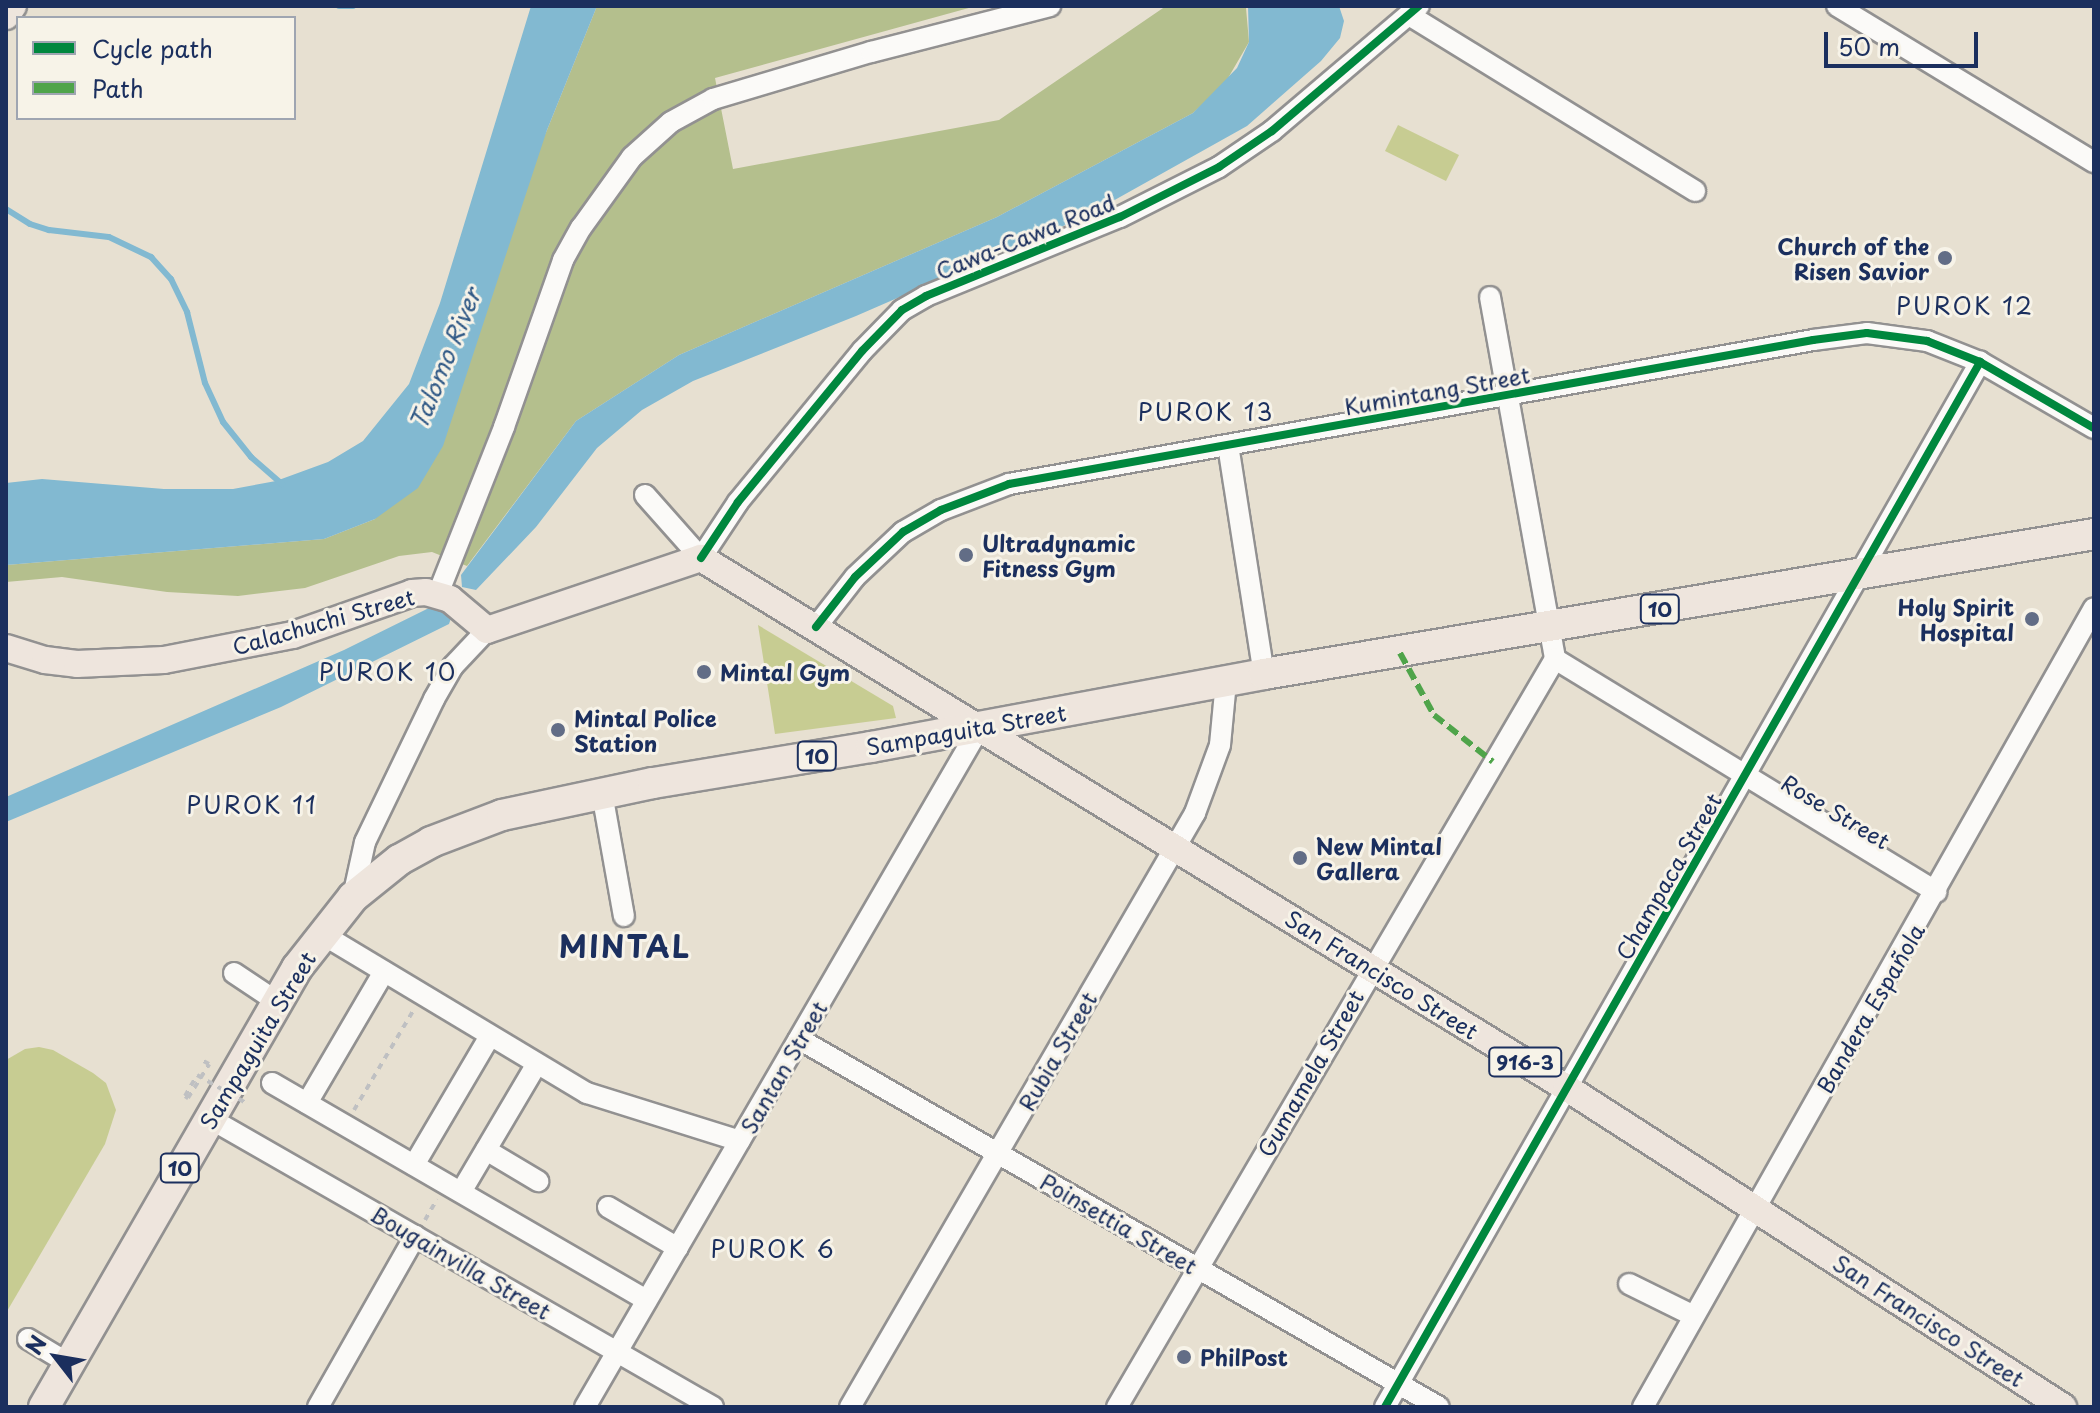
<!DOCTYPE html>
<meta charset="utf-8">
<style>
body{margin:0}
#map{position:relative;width:2100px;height:1413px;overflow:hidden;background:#e7e0d1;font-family:"Playpen Sans",sans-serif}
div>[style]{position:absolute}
.green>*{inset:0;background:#c7cc92}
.forest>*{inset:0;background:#b4bf8d}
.water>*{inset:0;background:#82b9d1}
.stream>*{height:6px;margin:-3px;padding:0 3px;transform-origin:3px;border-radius:3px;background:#82b9d1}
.path>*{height:4px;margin-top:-2px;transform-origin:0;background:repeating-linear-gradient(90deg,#bfc0c2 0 6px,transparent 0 12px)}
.roads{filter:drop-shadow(2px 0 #929191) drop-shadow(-2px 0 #929191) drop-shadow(0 2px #929191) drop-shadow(0 -2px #929191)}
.minor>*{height:20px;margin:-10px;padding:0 10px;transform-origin:10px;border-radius:10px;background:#fbfaf8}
.major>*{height:26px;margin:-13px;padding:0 13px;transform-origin:13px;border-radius:13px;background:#eee5dd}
.highway>*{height:30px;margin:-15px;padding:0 15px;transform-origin:15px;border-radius:15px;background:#eee5dd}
.path-bridge>*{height:4px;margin-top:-2px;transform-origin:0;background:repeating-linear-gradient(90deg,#bfc0c2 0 6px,transparent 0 12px)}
.quiet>*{height:6px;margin-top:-3px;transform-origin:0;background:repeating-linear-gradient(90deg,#4fa44a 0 12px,transparent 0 18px)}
.cycleway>*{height:8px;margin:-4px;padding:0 4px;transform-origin:4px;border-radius:4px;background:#00873e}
.dots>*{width:22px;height:22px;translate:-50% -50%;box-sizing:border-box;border:4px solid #f7f3e8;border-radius:50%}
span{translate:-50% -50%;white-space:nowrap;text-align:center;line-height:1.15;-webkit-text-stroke:6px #f7f3e8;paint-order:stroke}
.shield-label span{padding:2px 6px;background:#f7f3e8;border:2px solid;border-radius:6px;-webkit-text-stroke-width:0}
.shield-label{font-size:20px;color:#1b2f5e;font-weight:700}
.street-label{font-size:22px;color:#1b2f5e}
.poi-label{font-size:22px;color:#1b2f5e;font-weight:700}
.right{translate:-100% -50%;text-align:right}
.left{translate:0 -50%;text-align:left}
.neighbourhood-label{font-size:24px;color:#1b2f5e;letter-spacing:2px}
.water-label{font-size:24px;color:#305986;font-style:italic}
.district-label{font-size:30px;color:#1b2f5e;font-weight:700;letter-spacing:2px}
.frame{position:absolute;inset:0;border:8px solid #1b2f5e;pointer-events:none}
.legend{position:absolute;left:16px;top:16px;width:280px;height:104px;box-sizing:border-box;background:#f7f3e8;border:2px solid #9fa5b1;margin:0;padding:10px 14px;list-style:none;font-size:24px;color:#1b2f5e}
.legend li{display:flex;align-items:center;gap:16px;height:40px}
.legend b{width:40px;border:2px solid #9fa5b1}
.north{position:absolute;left:16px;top:1317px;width:80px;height:80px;-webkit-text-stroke:6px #f7f3e8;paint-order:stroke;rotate:301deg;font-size:22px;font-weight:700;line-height:32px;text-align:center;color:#1b2f5e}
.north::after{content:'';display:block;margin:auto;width:28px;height:36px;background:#1b2f5e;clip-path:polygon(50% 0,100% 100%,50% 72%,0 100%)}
.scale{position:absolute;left:1824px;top:32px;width:154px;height:36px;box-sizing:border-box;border:4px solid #1b2f5e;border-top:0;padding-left:10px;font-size:24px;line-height:28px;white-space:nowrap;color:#1b2f5e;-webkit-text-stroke:6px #f7f3e8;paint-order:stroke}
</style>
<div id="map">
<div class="green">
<div style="clip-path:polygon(1398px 125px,1459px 155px,1446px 181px,1385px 151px)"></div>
<div style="clip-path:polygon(758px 625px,893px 706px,896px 718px,775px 734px)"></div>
<div style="clip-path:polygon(39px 1047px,53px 1050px,93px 1073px,106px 1083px,116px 1110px,105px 1144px,6px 1313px,6px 1060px,25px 1049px)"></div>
</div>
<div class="forest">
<div style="clip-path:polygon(597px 6px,976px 6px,715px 78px,733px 169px,999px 120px,1166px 6px,1246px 8px,1249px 42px,1224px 85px,1193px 113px,997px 217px,679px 355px,576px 421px,467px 566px,432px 552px,399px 556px,305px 588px,238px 596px,167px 592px,62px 577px,6px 582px,6px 565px,324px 539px,375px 519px,547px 130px)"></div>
</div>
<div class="water">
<div style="clip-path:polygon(531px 6px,597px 6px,547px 130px,443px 446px,418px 488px,375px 519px,324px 539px,6px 565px,6px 483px,42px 479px,164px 489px,233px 489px,276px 481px,328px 462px,363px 441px,409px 384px,440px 303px)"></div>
<div style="clip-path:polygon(1248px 6px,1339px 6px,1344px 21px,1340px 38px,1321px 61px,1247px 126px,1086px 216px,856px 316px,693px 381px,642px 410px,597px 448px,536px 527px,476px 590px,462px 587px,461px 575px,576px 421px,679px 355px,997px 217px,1193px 113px,1237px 68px,1249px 42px)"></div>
<div style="clip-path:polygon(435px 605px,452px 615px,449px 624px,281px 707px,6px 822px,6px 797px,344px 650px)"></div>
</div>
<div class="stream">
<div style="left:339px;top:6px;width:14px"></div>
<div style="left:6px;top:209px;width:28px;rotate:32deg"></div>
<div style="left:30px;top:224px;width:20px;rotate:18deg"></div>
<div style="left:49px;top:230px;width:60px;rotate:6.7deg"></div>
<div style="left:109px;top:237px;width:47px;rotate:25.5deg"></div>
<div style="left:151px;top:257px;width:30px;rotate:48deg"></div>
<div style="left:171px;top:279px;width:37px;rotate:64deg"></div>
<div style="left:187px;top:312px;width:73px;rotate:75.8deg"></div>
<div style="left:205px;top:383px;width:43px;rotate:65.2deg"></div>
<div style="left:223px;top:422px;width:45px;rotate:51.3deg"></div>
<div style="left:251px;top:457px;width:41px;rotate:41.1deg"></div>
</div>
<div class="path">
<div style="left:185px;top:1096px;width:4px;rotate:34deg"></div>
<div style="left:188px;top:1098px;width:40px;rotate:-58deg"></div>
<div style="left:209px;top:1064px;width:10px;rotate:-151deg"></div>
<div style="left:185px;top:1096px;width:24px;rotate:-60deg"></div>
<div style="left:354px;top:1110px;width:115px;rotate:-59.2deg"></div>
<div style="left:425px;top:1220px;width:24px;rotate:-60deg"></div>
</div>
<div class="roads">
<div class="minor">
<div style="left:1837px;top:6px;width:301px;rotate:31.3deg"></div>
<div style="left:1409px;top:15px;width:336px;rotate:31.6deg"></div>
<div style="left:1490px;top:297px;width:368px;rotate:79.8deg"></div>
<div style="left:1228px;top:445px;width:232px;rotate:81.1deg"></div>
<div style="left:645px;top:495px;width:84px;rotate:48.4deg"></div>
<div style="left:701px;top:558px;width:67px;rotate:-56.5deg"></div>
<div style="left:738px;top:502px;width:195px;rotate:-50.6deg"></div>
<div style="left:862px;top:351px;width:57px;rotate:-45.7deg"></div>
<div style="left:902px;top:310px;width:28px;rotate:-30deg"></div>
<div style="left:926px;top:296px;width:209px;rotate:-22.2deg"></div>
<div style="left:1120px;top:217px;width:111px;rotate:-26.8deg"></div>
<div style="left:1219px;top:167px;width:64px;rotate:-34.2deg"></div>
<div style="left:1272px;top:131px;width:193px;rotate:-40.4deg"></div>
<div style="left:438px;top:594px;width:180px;rotate:-68.4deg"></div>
<div style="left:504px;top:427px;width:177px;rotate:-70.5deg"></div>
<div style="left:563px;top:260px;width:37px;rotate:-61deg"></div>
<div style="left:581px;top:228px;width:87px;rotate:-54.3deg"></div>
<div style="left:632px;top:157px;width:52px;rotate:-41.9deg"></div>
<div style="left:671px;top:122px;width:48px;rotate:-28.7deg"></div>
<div style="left:713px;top:99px;width:165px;rotate:-16.6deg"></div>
<div style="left:871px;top:52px;width:185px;rotate:-14.4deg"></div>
<div style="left:816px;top:627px;width:63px;rotate:-52deg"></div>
<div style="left:855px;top:577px;width:66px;rotate:-43.2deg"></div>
<div style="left:903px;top:532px;width:44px;rotate:-30.1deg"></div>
<div style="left:941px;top:510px;width:73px;rotate:-20.9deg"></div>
<div style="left:1009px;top:484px;width:817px;rotate:-10.15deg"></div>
<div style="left:1813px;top:340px;width:54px;rotate:-7.4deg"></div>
<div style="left:1867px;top:333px;width:61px;rotate:7.6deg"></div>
<div style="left:1927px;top:341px;width:57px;rotate:21.6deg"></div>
<div style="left:1980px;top:362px;width:132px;rotate:30.1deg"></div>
<div style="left:1555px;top:659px;width:447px;rotate:31.4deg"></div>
<div style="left:602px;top:793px;width:125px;rotate:79.9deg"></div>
<div style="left:353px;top:897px;width:56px;rotate:-77.7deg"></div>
<div style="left:365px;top:842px;width:159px;rotate:-64.2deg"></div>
<div style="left:434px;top:699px;width:38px;rotate:-60deg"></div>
<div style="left:453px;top:666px;width:50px;rotate:-46.6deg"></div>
<div style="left:322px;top:934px;width:309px;rotate:31deg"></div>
<div style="left:587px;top:1093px;width:160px;rotate:17.4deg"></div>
<div style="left:234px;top:973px;width:50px;rotate:33.7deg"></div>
<div style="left:799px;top:1039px;width:738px;rotate:29.9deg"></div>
<div style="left:272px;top:1083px;width:433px;rotate:30.1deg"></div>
<div style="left:307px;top:1103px;width:152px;rotate:-59.6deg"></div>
<div style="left:209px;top:1118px;width:581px;rotate:29.83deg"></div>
<div style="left:486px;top:1150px;width:61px;rotate:30.8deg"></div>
<div style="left:414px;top:1165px;width:150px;rotate:-59.5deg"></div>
<div style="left:461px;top:1192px;width:147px;rotate:-59.4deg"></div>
<div style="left:608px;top:1207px;width:81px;rotate:30.4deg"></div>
<div style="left:1629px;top:1284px;width:72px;rotate:26.2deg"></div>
<div style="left:28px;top:1339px;width:47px;rotate:31deg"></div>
<div style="left:318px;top:1407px;width:197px;rotate:-60.4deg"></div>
<div style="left:585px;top:1407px;width:786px;rotate:-59.85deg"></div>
<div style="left:850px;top:1407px;width:687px;rotate:-59.85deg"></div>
<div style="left:1195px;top:813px;width:72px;rotate:-69.8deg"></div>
<div style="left:1220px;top:745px;width:64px;rotate:-84.6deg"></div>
<div style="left:1117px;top:1407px;width:867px;rotate:-59.65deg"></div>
<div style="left:1385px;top:1407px;width:1203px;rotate:-60.34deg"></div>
<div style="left:1643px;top:1407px;width:917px;rotate:-60.56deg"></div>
</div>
<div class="major">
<div style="left:6px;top:16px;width:12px;rotate:-55deg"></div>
<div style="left:6px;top:648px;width:41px;rotate:17.1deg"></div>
<div style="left:45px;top:660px;width:32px;rotate:7deg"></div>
<div style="left:77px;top:664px;width:87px;rotate:-2.6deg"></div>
<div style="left:164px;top:660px;width:131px;rotate:-11deg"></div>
<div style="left:293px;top:635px;width:126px;rotate:-19.4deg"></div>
<div style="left:412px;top:593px;width:14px;rotate:-4deg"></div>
<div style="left:426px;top:592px;width:25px;rotate:16deg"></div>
<div style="left:450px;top:599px;width:48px;rotate:40deg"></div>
<div style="left:487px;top:630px;width:226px;rotate:-18.6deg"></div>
<div style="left:701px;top:558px;width:1015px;rotate:31.47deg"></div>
<div style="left:1567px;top:1088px;width:590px;rotate:32.75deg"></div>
</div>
<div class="highway">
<div style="left:44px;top:1407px;width:507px;rotate:-60.04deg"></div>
<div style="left:297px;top:968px;width:90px;rotate:-51.7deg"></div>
<div style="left:353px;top:897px;width:59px;rotate:-38.8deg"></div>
<div style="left:399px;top:860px;width:37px;rotate:-29deg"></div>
<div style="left:431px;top:842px;width:76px;rotate:-20.8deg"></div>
<div style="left:502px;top:815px;width:154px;rotate:-12deg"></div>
<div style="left:653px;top:783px;width:221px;rotate:-9.4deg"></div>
<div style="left:871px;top:747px;width:400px;rotate:-10.5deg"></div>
<div style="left:1264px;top:674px;width:842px;rotate:-9.57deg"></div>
</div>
</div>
<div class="path-bridge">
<div style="left:197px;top:1075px;width:56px;rotate:29.7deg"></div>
</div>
<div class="quiet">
<div style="left:1400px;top:653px;width:71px;rotate:61.3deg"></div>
<div style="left:1434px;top:715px;width:75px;rotate:38.5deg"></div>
</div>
<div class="cycleway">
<div style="left:701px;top:558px;width:67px;rotate:-56.5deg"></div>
<div style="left:738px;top:502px;width:195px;rotate:-50.6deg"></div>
<div style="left:862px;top:351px;width:57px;rotate:-45.7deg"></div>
<div style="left:902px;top:310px;width:28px;rotate:-30deg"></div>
<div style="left:926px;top:296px;width:209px;rotate:-22.2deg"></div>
<div style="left:1120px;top:217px;width:111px;rotate:-26.8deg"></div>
<div style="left:1219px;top:167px;width:64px;rotate:-34.2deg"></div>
<div style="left:1272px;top:131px;width:193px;rotate:-40.4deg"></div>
<div style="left:816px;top:627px;width:63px;rotate:-52deg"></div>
<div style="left:855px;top:577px;width:66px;rotate:-43.2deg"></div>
<div style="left:903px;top:532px;width:44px;rotate:-30.1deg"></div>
<div style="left:941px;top:510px;width:73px;rotate:-20.9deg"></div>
<div style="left:1009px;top:484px;width:817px;rotate:-10.15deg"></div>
<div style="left:1813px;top:340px;width:54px;rotate:-7.4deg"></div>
<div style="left:1867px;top:333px;width:61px;rotate:7.6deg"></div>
<div style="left:1927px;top:341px;width:57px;rotate:21.6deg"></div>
<div style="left:1980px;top:362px;width:132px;rotate:30.1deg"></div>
<div style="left:1385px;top:1407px;width:1203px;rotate:-60.34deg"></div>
</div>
<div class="dots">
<div style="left:1945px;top:258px;background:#626d86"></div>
<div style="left:966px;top:555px;background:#626d86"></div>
<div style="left:2032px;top:619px;background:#626d86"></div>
<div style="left:704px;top:672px;background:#626d86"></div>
<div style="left:558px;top:730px;background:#626d86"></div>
<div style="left:1300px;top:858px;background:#626d86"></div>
<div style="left:1184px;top:1357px;background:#626d86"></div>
</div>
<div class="shield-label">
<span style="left:1660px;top:609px">10</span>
<span style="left:817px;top:756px">10</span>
<span style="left:1525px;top:1062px">916-3</span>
<span style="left:180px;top:1168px">10</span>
</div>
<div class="street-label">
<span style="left:1025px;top:236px;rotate:-22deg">Cawa-Cawa Road</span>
<span style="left:1437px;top:390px;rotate:-10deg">Kumintang Street</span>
<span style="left:323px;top:621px;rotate:-16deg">Calachuchi Street</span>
<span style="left:966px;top:729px;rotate:-10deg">Sampaguita Street</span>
<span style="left:1836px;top:811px;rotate:31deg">Rose Street</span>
<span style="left:1668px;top:876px;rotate:-60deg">Champaca Street</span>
<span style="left:1382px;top:974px;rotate:32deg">San Francisco Street</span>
<span style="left:1870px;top:1008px;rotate:-60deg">Bandera Española</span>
<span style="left:257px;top:1040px;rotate:-59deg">Sampaguita Street</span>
<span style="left:1057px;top:1051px;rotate:-60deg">Rubia Street</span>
<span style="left:783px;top:1067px;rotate:-60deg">Santan Street</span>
<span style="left:1310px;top:1073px;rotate:-60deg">Gumamela Street</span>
<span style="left:1119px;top:1223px;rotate:30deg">Poinsettia Street</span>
<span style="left:461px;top:1262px;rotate:30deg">Bougainvilla Street</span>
<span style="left:1929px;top:1320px;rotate:33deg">San Francisco Street</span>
</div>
<div class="poi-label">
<span class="right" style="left:1929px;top:258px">Church of the<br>Risen Savior</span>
<span class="left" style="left:982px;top:555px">Ultradynamic<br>Fitness Gym</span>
<span class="right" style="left:2014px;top:619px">Holy Spirit<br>Hospital</span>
<span class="left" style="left:720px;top:672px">Mintal Gym</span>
<span class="left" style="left:574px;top:730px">Mintal Police<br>Station</span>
<span class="left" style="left:1316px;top:858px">New Mintal<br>Gallera</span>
<span class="left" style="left:1200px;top:1357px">PhilPost</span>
</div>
<div class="neighbourhood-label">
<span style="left:1965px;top:306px">PUROK 12</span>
<span style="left:1206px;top:412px">PUROK 13</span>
<span style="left:388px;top:672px">PUROK 10</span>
<span style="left:252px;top:805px">PUROK 11</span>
<span style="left:773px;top:1249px">PUROK 6</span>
</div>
<div class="water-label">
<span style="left:445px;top:359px;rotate:-68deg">Talomo River</span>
</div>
<div class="district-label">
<span style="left:625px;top:946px">MINTAL</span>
</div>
<div class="frame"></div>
<ul class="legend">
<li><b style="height:10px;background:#00873e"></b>Cycle path</li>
<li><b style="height:10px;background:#4fa44a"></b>Path</li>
</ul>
<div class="north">N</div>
<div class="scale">50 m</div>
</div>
